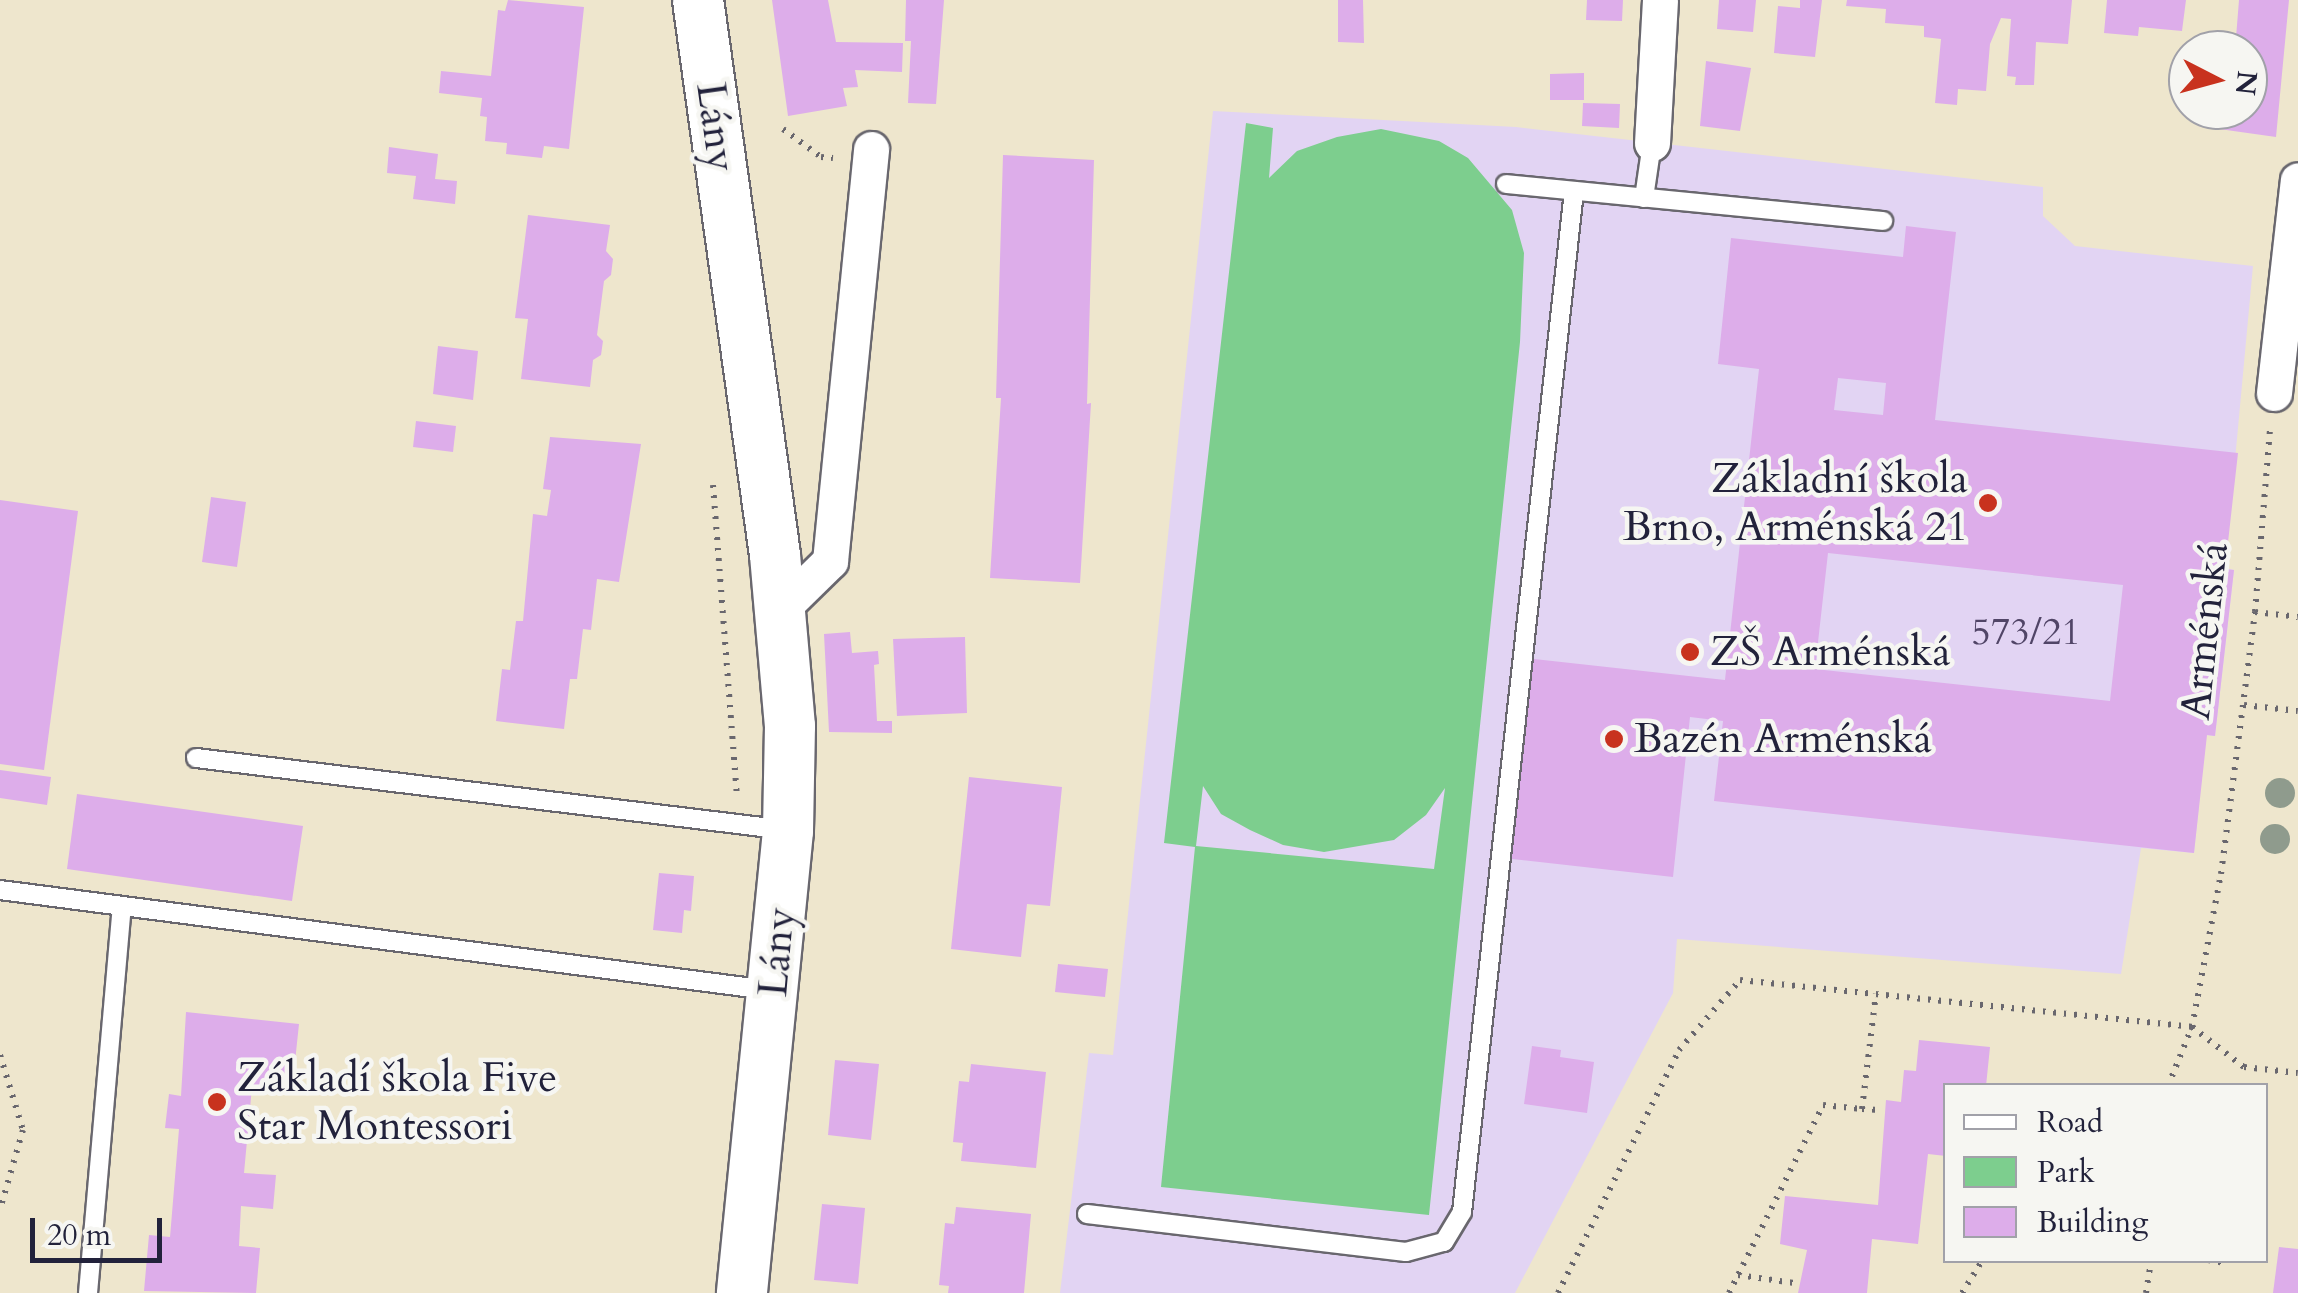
<!DOCTYPE html>
<meta charset="utf-8">
<style>
body{margin:0}
#map{position:relative;width:2298px;height:1293px;overflow:hidden;background:#eee6cd;font-family:Cardo,serif}
div>[style]{position:absolute}
.built>*{inset:0;background:#e2d4f3}
.green>*{inset:0;background:#7dce8e}
.building>*{inset:0;background:#ddadea}
.path>*{height:6px;margin-top:-3px;transform-origin:0;background:repeating-linear-gradient(90deg,#69676e 0 2.5px,transparent 0 10.5px)}
.roads{filter:drop-shadow(2px 0 #69676e) drop-shadow(-2px 0 #69676e) drop-shadow(0 2px #69676e) drop-shadow(0 -2px #69676e)}
.lane>*{height:18px;margin:-9px;padding:0 9px;transform-origin:9px;border-radius:9px;background:#fff}
.street>*{height:35px;margin:-17.5px;padding:0 17.5px;transform-origin:17.5px;border-radius:17.5px;background:#fff}
.secondary>*{height:50px;margin:-25px;padding:0 25px;transform-origin:25px;border-radius:25px;background:#fff}
.trees>*{width:30px;height:30px;margin:-15px;border-radius:50%;background:#8f9b8d}
.dots>*{width:28px;height:28px;translate:-50% -50%;box-sizing:border-box;border:5px solid #f6f6f2;border-radius:50%}
span{translate:-50% -50%;white-space:nowrap;text-align:center;line-height:1.15;-webkit-text-stroke:9px #f6f6f2;paint-order:stroke}
.number-label{font-size:38px;color:#514567}
.number-label span{-webkit-text-stroke-width:0}
.street-label{font-size:42px;color:#22223b}
.poi-label{font-size:42px;color:#22223b}
.right{translate:-100% -50%;text-align:right}
.left{translate:0 -50%;text-align:left}
.legend{position:absolute;left:1943px;top:1083px;width:325px;height:180px;box-sizing:border-box;background:#f6f6f2;border:2px solid #a1a1a9;margin:0;padding:12px 18px;list-style:none;font-size:30px;color:#22223b}
.legend li{display:flex;align-items:center;gap:20px;height:50px}
.legend b{width:50px;border:2px solid #a1a1a9}
.north{position:absolute;left:2168px;top:30px;width:100px;height:100px;box-sizing:border-box;background:#f6f6f2;border:2px solid #a1a1a9;border-radius:50%;rotate:96deg;font-size:28px;font-weight:700;line-height:40px;text-align:center;color:#22223b}
.north::after{content:'';display:block;margin:auto;width:35px;height:45px;background:#c8321e;clip-path:polygon(50% 0,100% 100%,50% 72%,0 100%)}
.scale{position:absolute;left:30px;top:1218px;width:132px;height:45px;box-sizing:border-box;border:5px solid #22223b;border-top:0;padding-left:12px;font-size:30px;line-height:35px;white-space:nowrap;color:#22223b;-webkit-text-stroke:8px #f6f6f2;paint-order:stroke}
</style>
<div id="map">
<div class="built">
<div style="clip-path:polygon(1213px 111px,1516px 127px,2043px 187px,2043px 216px,2075px 246px,2253px 266px,2225px 568px,2234px 570px,2215px 736px,2206px 735px,2194px 853px,2141px 848px,2121px 974px,1677px 939px,1673px 993px,1515px 1293px,1060px 1293px,1089px 1053px,1113px 1055px)"></div>
</div>
<div class="green">
<div style="clip-path:polygon(evenodd,1246px 123px,1273px 128px,1269px 178px,1297px 151px,1337px 137px,1381px 129px,1439px 141px,1468px 158px,1512px 210px,1524px 253px,1520px 342px,1429px 1215px,1161px 1187px,1195px 847px,1164px 843px,1246px 123px,1203px 786px,1221px 814px,1250px 830px,1283px 845px,1324px 852px,1394px 840px,1426px 815px,1445px 788px,1434px 869px,1196px 846px,1203px 786px)"></div>
</div>
<div class="building">
<div style="clip-path:polygon(508px 0,584px 7px,569px 149px,544px 146px,542px 158px,506px 154px,507px 143px,485px 141px,487px 117px,480px 116px,482px 98px,439px 93px,441px 71px,491px 76px,498px 10px,505px 11px)"></div>
<div style="clip-path:polygon(772px 0,828px 0,836px 42px,903px 43px,902px 72px,855px 70px,858px 87px,843px 88px,847px 106px,788px 116px)"></div>
<div style="clip-path:polygon(906px 0,944px 0,936px 104px,908px 103px,911px 41px,905px 41px)"></div>
<div style="clip-path:polygon(1338px 0,1363px 0,1364px 43px,1338px 42px)"></div>
<div style="clip-path:polygon(1587px 0,1623px 0,1622px 21px,1586px 20px)"></div>
<div style="clip-path:polygon(1719px 0,1756px 0,1753px 32px,1717px 29px)"></div>
<div style="clip-path:polygon(1800px 0,1822px 0,1815px 57px,1774px 53px,1778px 6px,1800px 8px)"></div>
<div style="clip-path:polygon(1847px 0,2072px 0,2068px 44px,2036px 42px,2034px 85px,2015px 85px,2016px 77px,2007px 76px,2011px 19px,2001px 18px,1990px 44px,1986px 91px,1958px 89px,1957px 105px,1935px 103px,1941px 39px,1924px 37px,1924px 26px,1885px 23px,1886px 9px,1846px 6px)"></div>
<div style="clip-path:polygon(2107px 0,2186px 0,2182px 31px,2139px 27px,2138px 36px,2104px 33px)"></div>
<div style="clip-path:polygon(2239px 0,2289px 0,2276px 137px,2198px 126px,2200px 110px,2248px 110px,2248px 50px,2235px 50px)"></div>
<div style="clip-path:polygon(1706px 61px,1751px 68px,1740px 131px,1700px 126px)"></div>
<div style="clip-path:polygon(1584px 73px,1584px 100px,1550px 100px,1550px 74px)"></div>
<div style="clip-path:polygon(1583px 103px,1620px 104px,1619px 128px,1582px 126px)"></div>
<div style="clip-path:polygon(389px 147px,438px 154px,435px 179px,457px 181px,455px 204px,413px 199px,416px 176px,387px 173px)"></div>
<div style="clip-path:polygon(1003px 155px,1094px 160px,1087px 404px,1091px 403px,1080px 583px,990px 578px,1001px 398px,996px 398px)"></div>
<div style="clip-path:polygon(528px 215px,610px 225px,606px 251px,613px 259px,611px 275px,604px 281px,597px 335px,603px 341px,601px 355px,593px 360px,590px 387px,521px 379px,528px 319px,515px 318px)"></div>
<div style="clip-path:polygon(evenodd,1906px 226px,1956px 232px,1935px 420px,2238px 453px,2225px 569px,2234px 570px,2215px 736px,2207px 735px,2194px 853px,1714px 801px,1723px 721px,1690px 717px,1673px 877px,1503px 858px,1525px 658px,1725px 680px,1759px 369px,1718px 364px,1731px 238px,1903px 257px,1906px 226px,1838px 378px,1886px 383px,1883px 415px,1834px 410px,1838px 378px,1906px 226px,1828px 553px,2123px 585px,2110px 701px,1815px 669px,1828px 553px)"></div>
<div style="clip-path:polygon(438px 346px,478px 351px,473px 400px,433px 394px)"></div>
<div style="clip-path:polygon(416px 421px,456px 426px,453px 452px,413px 447px)"></div>
<div style="clip-path:polygon(550px 437px,641px 444px,619px 582px,597px 579px,591px 630px,583px 629px,577px 679px,570px 679px,564px 729px,496px 721px,502px 669px,510px 670px,516px 621px,523px 621px,533px 514px,547px 516px,551px 490px,543px 489px)"></div>
<div style="clip-path:polygon(211px 497px,246px 502px,237px 567px,202px 562px)"></div>
<div style="clip-path:polygon(0 500px,78px 511px,44px 770px,0 764px)"></div>
<div style="clip-path:polygon(850px 632px,852px 653px,878px 651px,879px 664px,874px 665px,877px 721px,892px 721px,892px 733px,829px 732px,824px 634px)"></div>
<div style="clip-path:polygon(965px 637px,967px 713px,897px 716px,893px 639px)"></div>
<div style="clip-path:polygon(0 770px,51px 777px,47px 805px,0 798px)"></div>
<div style="clip-path:polygon(969px 777px,1062px 787px,1050px 906px,1027px 904px,1021px 957px,951px 949px)"></div>
<div style="clip-path:polygon(77px 794px,303px 826px,292px 901px,67px 869px)"></div>
<div style="clip-path:polygon(659px 873px,694px 876px,691px 911px,684px 910px,682px 933px,653px 930px)"></div>
<div style="clip-path:polygon(1058px 964px,1108px 969px,1105px 997px,1055px 992px)"></div>
<div style="clip-path:polygon(186px 1012px,299px 1024px,292px 1090px,252px 1087px,244px 1173px,276px 1175px,273px 1209px,241px 1206px,239px 1246px,260px 1248px,256px 1293px,144px 1291px,149px 1235px,170px 1237px,179px 1129px,165px 1128px,169px 1094px,181px 1096px)"></div>
<div style="clip-path:polygon(1919px 1040px,1990px 1047px,1986px 1086px,1946px 1086px,1946px 1156px,1928px 1154px,1918px 1244px,1872px 1239px,1867px 1293px,1798px 1293px,1807px 1250px,1780px 1244px,1785px 1196px,1878px 1205px,1886px 1100px,1901px 1102px,1904px 1070px,1916px 1071px)"></div>
<div style="clip-path:polygon(1532px 1046px,1561px 1050px,1560px 1057px,1594px 1062px,1587px 1113px,1524px 1104px)"></div>
<div style="clip-path:polygon(835px 1060px,879px 1064px,871px 1140px,828px 1135px)"></div>
<div style="clip-path:polygon(971px 1064px,1046px 1072px,1036px 1168px,961px 1161px,963px 1143px,953px 1142px,959px 1081px,969px 1082px)"></div>
<div style="clip-path:polygon(822px 1204px,865px 1208px,858px 1284px,814px 1280px)"></div>
<div style="clip-path:polygon(956px 1207px,1031px 1214px,1024px 1293px,948px 1293px,949px 1286px,939px 1285px,945px 1223px,954px 1224px)"></div>
<div style="clip-path:polygon(2279px 1247px,2298px 1249px,2298px 1293px,2273px 1293px)"></div>
</div>
<div class="path">
<div style="left:783px;top:129px;width:47px;rotate:36.4deg"></div>
<div style="left:821px;top:157px;width:12px;rotate:5deg"></div>
<div style="left:713px;top:485px;width:312px;rotate:85.6deg"></div>
<div style="left:2255px;top:612px;width:43px;rotate:6.6deg"></div>
<div style="left:2244px;top:705px;width:54px;rotate:6.3deg"></div>
<div style="left:0;top:1055px;width:78px;rotate:73deg"></div>
<div style="left:23px;top:1130px;width:82px;rotate:106.2deg"></div>
<div style="left:2168px;top:1086px;width:64px;rotate:-67.9deg"></div>
<div style="left:2192px;top:1027px;width:156px;rotate:-79.3deg"></div>
<div style="left:2221px;top:874px;width:264px;rotate:-82.6deg"></div>
<div style="left:2255px;top:612px;width:184px;rotate:-85.3deg"></div>
<div style="left:1862px;top:1109px;width:17px;rotate:3deg"></div>
<div style="left:2208px;top:1260px;width:17px;rotate:10deg"></div>
<div style="left:1738px;top:1275px;width:57px;rotate:8.1deg"></div>
<div style="left:1558px;top:1293px;width:271px;rotate:-63.5deg"></div>
<div style="left:1679px;top:1050px;width:93px;rotate:-48.9deg"></div>
<div style="left:1740px;top:980px;width:454px;rotate:5.9deg"></div>
<div style="left:2192px;top:1027px;width:66px;rotate:37.6deg"></div>
<div style="left:2244px;top:1067px;width:54px;rotate:6.3deg"></div>
<div style="left:1729px;top:1293px;width:210px;rotate:-63.4deg"></div>
<div style="left:1823px;top:1105px;width:39px;rotate:6deg"></div>
<div style="left:1862px;top:1109px;width:116px;rotate:-83.1deg"></div>
<div style="left:1962px;top:1293px;width:39px;rotate:-58deg"></div>
<div style="left:2146px;top:1293px;width:33px;rotate:-81deg"></div>
</div>
<div class="roads">
<div class="lane">
<div style="left:1506px;top:184px;width:379px;rotate:5.6deg"></div>
<div style="left:1644px;top:198px;width:56px;rotate:-81.7deg"></div>
<div style="left:196px;top:758px;width:595px;rotate:6.95deg"></div>
<div style="left:0;top:890px;width:774px;rotate:7.42deg"></div>
<div style="left:1087px;top:1214px;width:321px;rotate:6.8deg"></div>
<div style="left:1406px;top:1252px;width:39px;rotate:-15deg"></div>
<div style="left:1444px;top:1242px;width:35px;rotate:-59deg"></div>
<div style="left:1462px;top:1212px;width:1027px;rotate:-83.74deg"></div>
<div style="left:88px;top:1293px;width:388px;rotate:-85deg"></div>
</div>
<div class="street">
<div style="left:1652px;top:143px;width:143px;rotate:-86.8deg"></div>
<div style="left:2274px;top:393px;width:214px;rotate:-83.6deg"></div>
<div style="left:780px;top:610px;width:70px;rotate:-44.4deg"></div>
<div style="left:830px;top:561px;width:414px;rotate:-84.3deg"></div>
</div>
<div class="secondary">
<div style="left:698px;top:0;width:560px;rotate:82.1deg"></div>
<div style="left:775px;top:555px;width:172px;rotate:85deg"></div>
<div style="left:790px;top:726px;width:105px;rotate:91.1deg"></div>
<div style="left:788px;top:831px;width:464px;rotate:95.7deg"></div>
</div>
</div>
<div class="trees">
<div style="left:2280px;top:793px"></div>
<div style="left:2275px;top:839px"></div>
</div>
<div class="dots">
<div style="left:1988px;top:503px;background:#c8321e"></div>
<div style="left:1690px;top:652px;background:#c8321e"></div>
<div style="left:1614px;top:739px;background:#c8321e"></div>
<div style="left:217px;top:1102px;background:#c8321e"></div>
</div>
<div class="number-label">
<span style="left:2026px;top:633px">573/21</span>
</div>
<div class="street-label">
<span style="left:716px;top:127px;rotate:82deg">Lány</span>
<span style="left:2205px;top:631px;rotate:-84deg">Arménská</span>
<span style="left:777px;top:952px;rotate:-85deg">Lány</span>
</div>
<div class="poi-label">
<span class="right" style="left:1968px;top:503px">Základní škola<br>Brno, Arménská 21</span>
<span class="left" style="left:1710px;top:652px">ZŠ Arménská</span>
<span class="left" style="left:1634px;top:739px">Bazén Arménská</span>
<span class="left" style="left:237px;top:1102px">Základí škola Five<br>Star Montessori</span>
</div>
<ul class="legend">
<li><b style="height:12px;background:#fff"></b>Road</li>
<li><b style="height:28px;background:#7dce8e"></b>Park</li>
<li><b style="height:28px;background:#ddadea"></b>Building</li>
</ul>
<div class="north">N</div>
<div class="scale">20 m</div>
</div>
